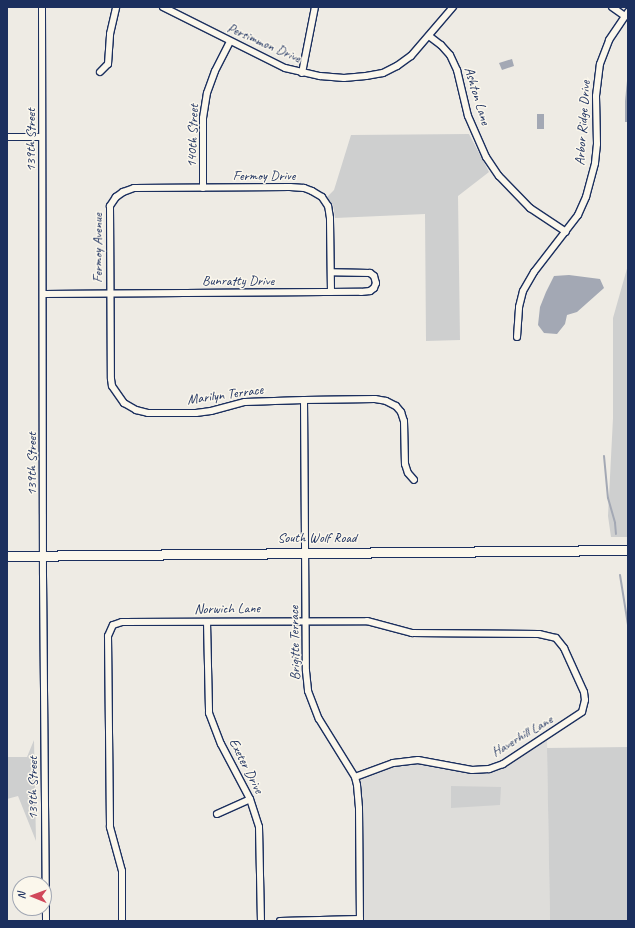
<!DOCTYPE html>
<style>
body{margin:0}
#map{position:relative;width:635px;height:928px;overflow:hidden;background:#eeebe4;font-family:Caveat,sans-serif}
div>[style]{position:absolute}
.built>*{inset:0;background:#deddda}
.green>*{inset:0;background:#cecfcf}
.water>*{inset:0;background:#a3a8b4}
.stream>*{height:2px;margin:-1px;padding:0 1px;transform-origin:1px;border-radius:1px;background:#a3a8b4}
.roads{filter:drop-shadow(1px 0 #1b2f5e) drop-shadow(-1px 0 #1b2f5e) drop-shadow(0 1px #1b2f5e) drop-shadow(0 -1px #1b2f5e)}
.street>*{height:6px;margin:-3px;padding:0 3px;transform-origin:3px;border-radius:3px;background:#fbf7ec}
.secondary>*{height:9px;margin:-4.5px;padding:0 4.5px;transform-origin:4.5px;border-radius:4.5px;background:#fbf7ec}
span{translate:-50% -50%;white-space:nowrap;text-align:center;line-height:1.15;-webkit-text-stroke:3px #fbf7ec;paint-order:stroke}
.street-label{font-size:14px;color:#1b2f5e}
.frame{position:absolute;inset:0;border:8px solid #1b2f5e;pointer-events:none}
.north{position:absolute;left:12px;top:876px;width:40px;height:40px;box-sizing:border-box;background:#fbf7ec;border:1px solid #a1a7b3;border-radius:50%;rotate:271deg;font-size:11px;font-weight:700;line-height:16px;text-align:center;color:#1b2f5e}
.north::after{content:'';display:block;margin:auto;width:14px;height:18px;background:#d1495b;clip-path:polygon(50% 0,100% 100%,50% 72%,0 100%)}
</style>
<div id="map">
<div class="built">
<div style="clip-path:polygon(547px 738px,550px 921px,362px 921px,357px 778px,380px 768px,418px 762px,489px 771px)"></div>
</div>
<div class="green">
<div style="clip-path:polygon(469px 134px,489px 172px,458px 196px,460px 340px,426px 341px,425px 214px,335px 218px,333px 205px,327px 197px,334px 190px,351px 135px)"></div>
<div style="clip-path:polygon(628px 265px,628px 537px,611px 537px,608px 516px,613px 418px,613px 318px)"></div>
<div style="clip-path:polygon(34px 740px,36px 841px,18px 796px,7px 799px,7px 757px,27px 757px)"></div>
<div style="clip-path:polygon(628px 747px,628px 921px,550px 921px,547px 748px)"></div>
<div style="clip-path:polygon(451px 786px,501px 787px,500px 805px,451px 808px)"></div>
</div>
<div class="water">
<div style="clip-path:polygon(512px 59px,514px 66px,502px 70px,499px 63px)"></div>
<div style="clip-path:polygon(628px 71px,628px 122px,625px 122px,625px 101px)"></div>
<div style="clip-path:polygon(537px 114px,544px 114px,544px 129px,537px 129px)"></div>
<div style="clip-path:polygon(569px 275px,600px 279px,604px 288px,577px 312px,567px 315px,565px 324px,557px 334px,544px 333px,538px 325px,540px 307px,546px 292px,554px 276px)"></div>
</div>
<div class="stream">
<div style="left:604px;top:456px;width:42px;rotate:84.6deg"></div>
<div style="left:608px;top:498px;width:26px;rotate:74deg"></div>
<div style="left:615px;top:523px;width:11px;rotate:85deg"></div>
<div style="left:620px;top:575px;width:51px;rotate:80.9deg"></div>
</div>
<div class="roads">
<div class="street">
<div style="left:42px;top:7px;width:568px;rotate:89.9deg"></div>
<div style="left:43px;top:575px;width:346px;rotate:89.5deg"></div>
<div style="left:163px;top:7px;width:136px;rotate:26.6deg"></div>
<div style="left:285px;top:68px;width:36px;rotate:13deg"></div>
<div style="left:320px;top:76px;width:24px;rotate:5deg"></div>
<div style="left:344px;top:78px;width:22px;rotate:-5deg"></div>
<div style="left:366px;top:76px;width:17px;rotate:-10deg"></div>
<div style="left:383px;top:73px;width:16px;rotate:-27deg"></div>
<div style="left:397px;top:66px;width:17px;rotate:-36deg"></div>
<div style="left:411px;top:56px;width:65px;rotate:-49.4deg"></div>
<div style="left:612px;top:7px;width:16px;rotate:35deg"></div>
<div style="left:429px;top:36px;width:15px;rotate:37deg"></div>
<div style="left:441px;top:45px;width:13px;rotate:48deg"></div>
<div style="left:450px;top:55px;width:17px;rotate:65deg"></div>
<div style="left:457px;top:70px;width:47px;rotate:76.6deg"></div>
<div style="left:468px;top:116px;width:45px;rotate:66.3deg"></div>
<div style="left:486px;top:157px;width:23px;rotate:56deg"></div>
<div style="left:499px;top:176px;width:45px;rotate:45.9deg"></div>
<div style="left:530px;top:208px;width:43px;rotate:33.7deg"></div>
<div style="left:100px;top:72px;width:11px;rotate:-45deg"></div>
<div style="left:108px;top:64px;width:30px;rotate:-86deg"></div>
<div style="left:110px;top:34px;width:28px;rotate:-77deg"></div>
<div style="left:302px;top:73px;width:67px;rotate:-78.9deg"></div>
<div style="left:7px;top:137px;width:35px"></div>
<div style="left:203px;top:188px;width:70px;rotate:-90deg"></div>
<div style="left:203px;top:118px;width:25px;rotate:-81deg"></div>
<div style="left:207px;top:93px;width:23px;rotate:-70deg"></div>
<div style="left:215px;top:71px;width:33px;rotate:-63deg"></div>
<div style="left:331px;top:292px;width:74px;rotate:-90.8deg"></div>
<div style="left:330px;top:218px;width:12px;rotate:-99deg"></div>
<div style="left:328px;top:206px;width:11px;rotate:-124deg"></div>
<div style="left:322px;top:197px;width:12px;rotate:-149deg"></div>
<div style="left:312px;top:191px;width:9px;rotate:-159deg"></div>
<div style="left:304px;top:188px;width:14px;rotate:-176deg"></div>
<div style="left:290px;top:187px;width:156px;rotate:179.6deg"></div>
<div style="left:134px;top:188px;width:12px;rotate:160deg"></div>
<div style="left:123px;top:192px;width:9px;rotate:144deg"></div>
<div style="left:116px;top:197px;width:11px;rotate:124deg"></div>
<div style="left:110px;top:206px;width:173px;rotate:89.7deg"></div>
<div style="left:111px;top:379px;width:7px;rotate:82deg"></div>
<div style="left:112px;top:386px;width:21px;rotate:55deg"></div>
<div style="left:124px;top:403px;width:14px;rotate:30deg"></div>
<div style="left:136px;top:410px;width:12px;rotate:14deg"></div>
<div style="left:148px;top:413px;width:48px"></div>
<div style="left:196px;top:413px;width:15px;rotate:-8deg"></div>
<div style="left:211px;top:411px;width:35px;rotate:-15deg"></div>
<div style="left:245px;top:402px;width:59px;rotate:-1.9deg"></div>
<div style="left:304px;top:400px;width:71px;rotate:-0.8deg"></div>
<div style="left:375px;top:399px;width:11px;rotate:10deg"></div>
<div style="left:386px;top:401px;width:11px;rotate:27deg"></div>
<div style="left:396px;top:406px;width:8px;rotate:50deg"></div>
<div style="left:401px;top:412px;width:9px;rotate:72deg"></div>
<div style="left:404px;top:421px;width:43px;rotate:88.7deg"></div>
<div style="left:405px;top:464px;width:9px;rotate:72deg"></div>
<div style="left:408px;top:473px;width:9px;rotate:49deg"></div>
<div style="left:44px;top:294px;width:317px;rotate:-0.4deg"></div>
<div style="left:361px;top:292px;width:9px;rotate:-6deg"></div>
<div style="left:370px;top:291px;width:5px;rotate:-37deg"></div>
<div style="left:374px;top:288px;width:5px;rotate:-68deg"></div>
<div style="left:376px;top:283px;width:7px;rotate:-106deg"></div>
<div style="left:374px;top:276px;width:5px;rotate:-143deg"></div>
<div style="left:370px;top:273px;width:39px;rotate:-179deg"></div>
<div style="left:517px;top:337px;width:30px;rotate:-86deg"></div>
<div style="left:519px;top:307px;width:16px;rotate:-76deg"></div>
<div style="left:523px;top:291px;width:22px;rotate:-60deg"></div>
<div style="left:534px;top:272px;width:72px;rotate:-52.3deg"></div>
<div style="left:578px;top:215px;width:20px;rotate:-66deg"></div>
<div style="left:586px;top:197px;width:35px;rotate:-75deg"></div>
<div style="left:595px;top:163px;width:19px;rotate:-84deg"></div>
<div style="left:597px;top:144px;width:48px;rotate:-91.2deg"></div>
<div style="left:596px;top:96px;width:32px;rotate:-83deg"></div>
<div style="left:600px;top:64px;width:26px;rotate:-69deg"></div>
<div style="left:609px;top:40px;width:34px;rotate:-56deg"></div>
<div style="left:304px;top:400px;width:271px;rotate:89.6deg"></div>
<div style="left:306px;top:671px;width:20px;rotate:84deg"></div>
<div style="left:308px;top:691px;width:30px;rotate:69deg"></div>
<div style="left:319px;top:719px;width:68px;rotate:58.2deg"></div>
<div style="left:355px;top:777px;width:8px;rotate:76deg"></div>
<div style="left:357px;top:785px;width:23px;rotate:85deg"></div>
<div style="left:359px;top:808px;width:113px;rotate:89.5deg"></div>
<div style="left:207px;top:622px;width:91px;rotate:88.7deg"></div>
<div style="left:209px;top:713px;width:33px;rotate:69deg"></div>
<div style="left:221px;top:744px;width:62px;rotate:62.2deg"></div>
<div style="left:250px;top:799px;width:29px;rotate:72deg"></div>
<div style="left:259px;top:827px;width:94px;rotate:88.8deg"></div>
<div style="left:217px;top:814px;width:36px;rotate:-24deg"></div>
<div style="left:122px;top:921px;width:50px;rotate:-90deg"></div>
<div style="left:122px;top:871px;width:46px;rotate:-105.3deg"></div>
<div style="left:110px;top:827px;width:191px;rotate:-90.6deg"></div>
<div style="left:108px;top:636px;width:12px;rotate:-66deg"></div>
<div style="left:113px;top:625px;width:9px;rotate:-18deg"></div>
<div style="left:122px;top:622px;width:245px;rotate:-0.2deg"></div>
<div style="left:367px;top:621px;width:47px;rotate:14.9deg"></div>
<div style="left:412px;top:633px;width:127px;rotate:0.5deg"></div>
<div style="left:539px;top:634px;width:17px;rotate:13deg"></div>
<div style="left:556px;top:638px;width:13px;rotate:51deg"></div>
<div style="left:564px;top:648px;width:48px;rotate:65.6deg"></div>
<div style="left:584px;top:692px;width:8px;rotate:83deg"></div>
<div style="left:585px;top:700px;width:12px;rotate:104deg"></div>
<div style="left:582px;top:712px;width:95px;rotate:146.6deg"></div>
<div style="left:503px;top:764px;width:15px;rotate:160deg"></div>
<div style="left:489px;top:769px;width:17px;rotate:177deg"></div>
<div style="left:472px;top:770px;width:55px;rotate:-169.5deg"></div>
<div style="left:418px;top:760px;width:25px;rotate:173deg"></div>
<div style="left:393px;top:763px;width:40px;rotate:159.8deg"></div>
<div style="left:280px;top:921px;width:80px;rotate:-1.4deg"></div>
</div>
<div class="secondary">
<div style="left:7px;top:556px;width:621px;rotate:-0.55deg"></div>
</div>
</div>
<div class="street-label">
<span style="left:264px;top:43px;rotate:24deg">Persimmon Drive</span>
<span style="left:477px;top:96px;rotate:73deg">Ashton Lane</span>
<span style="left:583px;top:123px;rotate:-86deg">Arbor Ridge Drive</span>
<span style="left:193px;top:136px;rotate:-88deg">140th Street</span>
<span style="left:31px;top:140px;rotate:-90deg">139th Street</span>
<span style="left:264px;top:176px">Fermoy Drive</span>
<span style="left:98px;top:248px;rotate:-90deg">Fermoy Avenue</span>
<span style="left:238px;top:281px">Bunratty Drive</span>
<span style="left:225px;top:395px;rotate:-8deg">Marilyn Terrace</span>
<span style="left:32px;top:464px;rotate:-90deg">139th Street</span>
<span style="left:317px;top:538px">South Wolf Road</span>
<span style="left:227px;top:609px;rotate:-1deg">Norwich Lane</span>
<span style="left:295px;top:643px;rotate:-91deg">Brigitte Terrace</span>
<span style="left:522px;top:736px;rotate:-31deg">Haverhill Lane</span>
<span style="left:246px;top:766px;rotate:63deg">Exeter Drive</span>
<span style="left:33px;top:788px;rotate:-90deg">139th Street</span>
</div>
<div class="frame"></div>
<div class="north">N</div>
</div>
